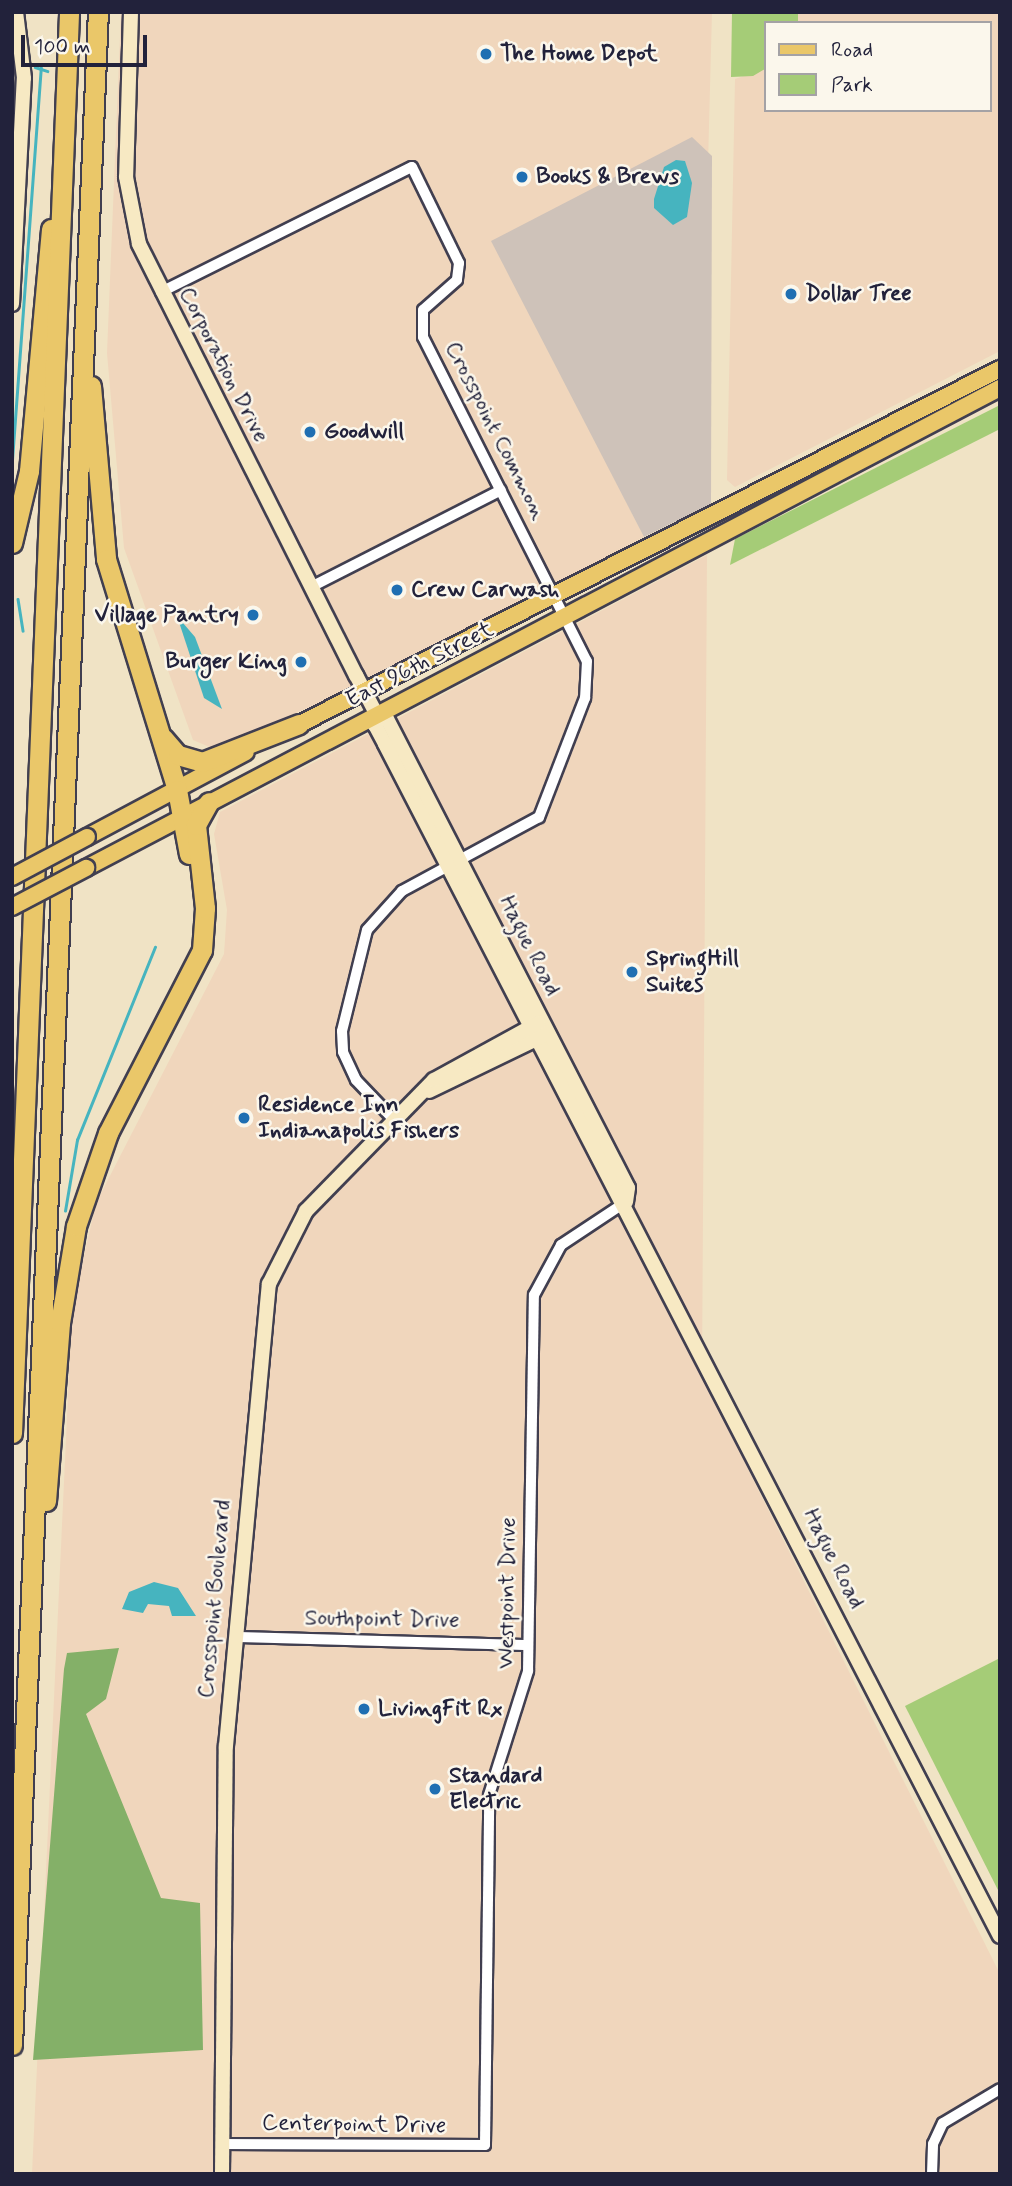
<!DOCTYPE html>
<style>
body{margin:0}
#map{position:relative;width:1012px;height:2186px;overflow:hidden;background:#f0e3c5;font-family:Mynerve,sans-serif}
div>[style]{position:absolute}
.built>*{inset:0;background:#f0d6bc}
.industrial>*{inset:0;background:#cec2b9}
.green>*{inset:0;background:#a5cc77}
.forest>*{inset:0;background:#84b068}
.water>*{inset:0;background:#46b4bf}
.stream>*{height:2.5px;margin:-1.25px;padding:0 1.25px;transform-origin:1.25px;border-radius:1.25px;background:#46b4bf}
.roads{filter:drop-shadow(2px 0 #413f50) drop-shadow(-2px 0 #413f50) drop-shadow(0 2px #413f50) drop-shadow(0 -2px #413f50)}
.street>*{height:10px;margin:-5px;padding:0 5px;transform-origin:5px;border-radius:5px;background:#fff}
.secondary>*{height:14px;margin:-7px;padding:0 7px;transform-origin:7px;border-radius:7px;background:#f7e9c3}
.primary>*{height:16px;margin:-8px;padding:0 8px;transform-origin:8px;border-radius:8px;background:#eac769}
.highway>*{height:19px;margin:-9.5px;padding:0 9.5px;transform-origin:9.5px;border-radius:9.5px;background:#eac769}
.bridges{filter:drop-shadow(2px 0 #413f50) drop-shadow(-2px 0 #413f50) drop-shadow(0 2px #413f50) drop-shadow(0 -2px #413f50)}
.primary-bridge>*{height:16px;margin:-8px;padding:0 8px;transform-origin:8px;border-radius:8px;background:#eac769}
.dots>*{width:19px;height:19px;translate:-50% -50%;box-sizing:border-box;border:4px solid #fbf7ec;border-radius:50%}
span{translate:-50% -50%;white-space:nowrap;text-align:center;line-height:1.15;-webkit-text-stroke:5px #fbf7ec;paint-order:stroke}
.poi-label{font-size:23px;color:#22223b;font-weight:700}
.left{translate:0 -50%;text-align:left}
.right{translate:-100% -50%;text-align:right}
.street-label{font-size:23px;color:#22223b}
.frame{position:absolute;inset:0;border:14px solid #22223b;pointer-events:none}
.legend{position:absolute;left:764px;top:21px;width:228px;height:91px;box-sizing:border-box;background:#fbf7ec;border:2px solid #a4a2a5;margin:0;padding:9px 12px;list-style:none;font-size:21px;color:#22223b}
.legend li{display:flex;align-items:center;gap:14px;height:35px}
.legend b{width:35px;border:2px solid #a4a2a5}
.scale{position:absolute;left:21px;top:35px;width:126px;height:32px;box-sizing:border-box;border:4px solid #22223b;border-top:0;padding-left:9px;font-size:21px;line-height:24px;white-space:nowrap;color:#22223b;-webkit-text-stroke:5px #fbf7ec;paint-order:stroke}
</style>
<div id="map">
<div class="built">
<div style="clip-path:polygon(121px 12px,712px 12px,708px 164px,511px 274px,644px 537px,375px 680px,212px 748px,193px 740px,124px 548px,107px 353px)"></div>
<div style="clip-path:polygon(798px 12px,1000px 12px,1000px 351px,735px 487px,727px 480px,735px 79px,765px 69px,765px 110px,989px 110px,989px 23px,798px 23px)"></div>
<div style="clip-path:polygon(707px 555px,702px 1377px,1000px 1974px,1000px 2174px,32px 2174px,72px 1309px,96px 1203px,224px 954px,227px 910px,214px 834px,220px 812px)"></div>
</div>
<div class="industrial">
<div style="clip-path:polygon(692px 137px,712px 156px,711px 504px,644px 537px,491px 241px)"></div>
</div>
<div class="green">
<div style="clip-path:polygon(732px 12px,798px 12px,798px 23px,765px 23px,765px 69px,753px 76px,731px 77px)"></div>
<div style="clip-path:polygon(1000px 405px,1000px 429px,730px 565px,735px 539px)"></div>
<div style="clip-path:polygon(1000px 1658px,1000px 1894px,905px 1706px)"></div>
</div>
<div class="forest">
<div style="clip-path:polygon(119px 1648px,106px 1699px,86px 1714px,161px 1898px,200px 1903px,203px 2050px,33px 2060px,64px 1669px,67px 1653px)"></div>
</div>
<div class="water">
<div style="clip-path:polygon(676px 160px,685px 161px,692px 183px,687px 217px,673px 225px,654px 208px,654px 199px,664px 167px)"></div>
<div style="clip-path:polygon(177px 616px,195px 637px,222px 709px,204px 698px)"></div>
<div style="clip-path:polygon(154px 1582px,178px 1588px,196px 1616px,172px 1616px,169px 1606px,148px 1604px,143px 1613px,122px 1609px,129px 1592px)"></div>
</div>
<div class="stream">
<div style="left:35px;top:67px;width:13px;rotate:18deg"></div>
<div style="left:12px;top:460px;width:393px;rotate:-85.8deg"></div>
<div style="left:18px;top:599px;width:32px;rotate:81deg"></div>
<div style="left:65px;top:1211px;width:72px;rotate:-80.4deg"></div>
<div style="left:77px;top:1140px;width:208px;rotate:-68deg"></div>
</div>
<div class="roads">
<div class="street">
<div style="left:161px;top:292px;width:280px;rotate:-26.5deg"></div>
<div style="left:412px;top:167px;width:107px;rotate:63.9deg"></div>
<div style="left:459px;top:263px;width:17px;rotate:97deg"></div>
<div style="left:457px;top:280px;width:45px;rotate:138.6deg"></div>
<div style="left:423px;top:310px;width:27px;rotate:90deg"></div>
<div style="left:423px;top:337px;width:363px;rotate:63.2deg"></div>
<div style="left:587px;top:661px;width:37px;rotate:93deg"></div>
<div style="left:585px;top:698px;width:128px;rotate:111.1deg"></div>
<div style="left:539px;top:817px;width:156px;rotate:151.6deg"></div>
<div style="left:402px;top:891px;width:52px;rotate:131.9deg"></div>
<div style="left:367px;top:930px;width:104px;rotate:103.9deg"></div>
<div style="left:342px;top:1031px;width:21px;rotate:87deg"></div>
<div style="left:343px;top:1052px;width:31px;rotate:65deg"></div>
<div style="left:356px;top:1080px;width:57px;rotate:46.4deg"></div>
<div style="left:311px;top:587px;width:213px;rotate:-27deg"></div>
<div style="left:235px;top:1637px;width:293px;rotate:1.6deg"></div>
<div style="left:222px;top:2144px;width:263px;rotate:0.2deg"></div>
<div style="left:485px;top:2145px;width:350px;rotate:-89.3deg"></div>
<div style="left:489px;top:1795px;width:130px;rotate:-72.5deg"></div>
<div style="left:528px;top:1671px;width:376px;rotate:-89.1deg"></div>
<div style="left:534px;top:1295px;width:57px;rotate:-61.6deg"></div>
<div style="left:561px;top:1245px;width:78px;rotate:-33.5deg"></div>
<div style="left:932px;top:2174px;width:30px;rotate:-88deg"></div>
<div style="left:933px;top:2144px;width:23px;rotate:-65deg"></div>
<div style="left:943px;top:2123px;width:66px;rotate:-30.8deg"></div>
</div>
<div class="secondary">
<div style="left:131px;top:12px;width:165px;rotate:91.7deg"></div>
<div style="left:126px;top:177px;width:68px;rotate:79deg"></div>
<div style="left:139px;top:244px;width:483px;rotate:63.3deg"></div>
<div style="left:356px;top:675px;width:47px;rotate:62.4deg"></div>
<div style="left:378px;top:717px;width:9px;rotate:13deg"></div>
<div style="left:387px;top:719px;width:527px;rotate:62.8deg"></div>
<div style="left:628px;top:1188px;width:14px;rotate:98deg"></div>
<div style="left:12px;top:304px;width:226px;rotate:-87deg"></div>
<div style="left:24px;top:78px;width:66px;rotate:-96.9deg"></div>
<div style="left:378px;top:717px;width:9px;rotate:111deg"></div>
<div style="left:375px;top:725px;width:21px;rotate:62deg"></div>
<div style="left:385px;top:744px;width:1341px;rotate:62.71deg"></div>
<div style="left:429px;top:1091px;width:127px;rotate:-25.8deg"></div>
<div style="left:222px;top:2174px;width:428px;rotate:-89.5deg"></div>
<div style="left:226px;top:1746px;width:464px;rotate:-84.7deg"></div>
<div style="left:269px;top:1284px;width:82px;rotate:-63.1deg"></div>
<div style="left:306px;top:1211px;width:183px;rotate:-45.7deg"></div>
<div style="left:434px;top:1080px;width:119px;rotate:-28.7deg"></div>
</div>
<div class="primary">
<div style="left:290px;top:729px;width:796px;rotate:-26.89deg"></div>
<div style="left:87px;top:837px;width:180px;rotate:-28.1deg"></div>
<div style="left:86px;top:868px;width:1032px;rotate:-27.71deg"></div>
</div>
<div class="highway">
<div style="left:91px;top:386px;width:174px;rotate:85deg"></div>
<div style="left:106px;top:559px;width:242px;rotate:72.9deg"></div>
<div style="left:177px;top:790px;width:65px;rotate:79.4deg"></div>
<div style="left:12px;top:543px;width:74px;rotate:-76.7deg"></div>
<div style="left:29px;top:471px;width:243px;rotate:-84.8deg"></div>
<div style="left:163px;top:738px;width:23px;rotate:49deg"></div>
<div style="left:178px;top:755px;width:25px;rotate:16deg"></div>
<div style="left:202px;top:762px;width:104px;rotate:-21.4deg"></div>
<div style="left:12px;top:1433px;width:1422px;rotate:-87.7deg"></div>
<div style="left:46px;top:1501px;width:179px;rotate:-85.5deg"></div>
<div style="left:60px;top:1323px;width:98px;rotate:-80.6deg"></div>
<div style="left:76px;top:1226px;width:98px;rotate:-71deg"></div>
<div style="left:108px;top:1133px;width:206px;rotate:-62.8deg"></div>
<div style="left:202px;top:950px;width:42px;rotate:-85.9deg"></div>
<div style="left:205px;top:908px;width:83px;rotate:-96.2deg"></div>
<div style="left:196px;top:825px;width:26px;rotate:-61deg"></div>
<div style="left:12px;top:2045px;width:2035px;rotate:-87.58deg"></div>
</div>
</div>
<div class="bridges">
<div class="primary-bridge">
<div style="left:12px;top:877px;width:85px;rotate:-28.1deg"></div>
<div style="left:12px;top:907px;width:84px;rotate:-27.8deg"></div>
</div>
</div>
<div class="dots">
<div style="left:486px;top:54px;background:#1f6fb2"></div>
<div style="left:522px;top:177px;background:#1f6fb2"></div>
<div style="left:791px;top:294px;background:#1f6fb2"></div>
<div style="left:310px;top:432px;background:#1f6fb2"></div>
<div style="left:397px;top:590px;background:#1f6fb2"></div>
<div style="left:253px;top:615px;background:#1f6fb2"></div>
<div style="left:301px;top:662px;background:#1f6fb2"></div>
<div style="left:632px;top:972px;background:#1f6fb2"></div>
<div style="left:244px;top:1118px;background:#1f6fb2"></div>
<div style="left:364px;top:1709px;background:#1f6fb2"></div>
<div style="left:435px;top:1789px;background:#1f6fb2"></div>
</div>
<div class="poi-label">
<span class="left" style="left:500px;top:54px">The Home Depot</span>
<span class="left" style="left:536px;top:177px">Books &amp; Brews</span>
<span class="left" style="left:805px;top:294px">Dollar Tree</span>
<span class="left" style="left:324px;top:432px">Goodwill</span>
<span class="left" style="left:411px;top:590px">Crew Carwash</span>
<span class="right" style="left:239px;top:615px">Village Pantry</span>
<span class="right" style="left:287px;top:662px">Burger King</span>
<span class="left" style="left:646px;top:972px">SpringHill<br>Suites</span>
<span class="left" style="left:258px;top:1118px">Residence Inn<br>Indianapolis Fishers</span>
<span class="left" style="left:378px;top:1709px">LivingFit Rx</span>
<span class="left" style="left:449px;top:1789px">Standard<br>Electric</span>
</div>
<div class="street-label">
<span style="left:223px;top:365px;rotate:63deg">Corporation Drive</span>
<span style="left:495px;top:431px;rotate:63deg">Crosspoint Common</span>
<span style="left:420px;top:665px;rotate:-27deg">East 96th Street</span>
<span style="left:529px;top:946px;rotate:63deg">Hague Road</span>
<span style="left:833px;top:1559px;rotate:63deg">Hague Road</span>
<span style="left:508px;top:1593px;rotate:-89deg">Westpoint Drive</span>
<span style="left:215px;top:1599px;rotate:-85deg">Crosspoint Boulevard</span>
<span style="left:382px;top:1620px;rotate:1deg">Southpoint Drive</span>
<span style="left:354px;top:2125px;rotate:1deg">Centerpoint Drive</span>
</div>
<div class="frame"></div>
<ul class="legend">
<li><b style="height:9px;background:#eac769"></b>Road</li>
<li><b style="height:19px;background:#a5cc77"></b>Park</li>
</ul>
<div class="scale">100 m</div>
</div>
